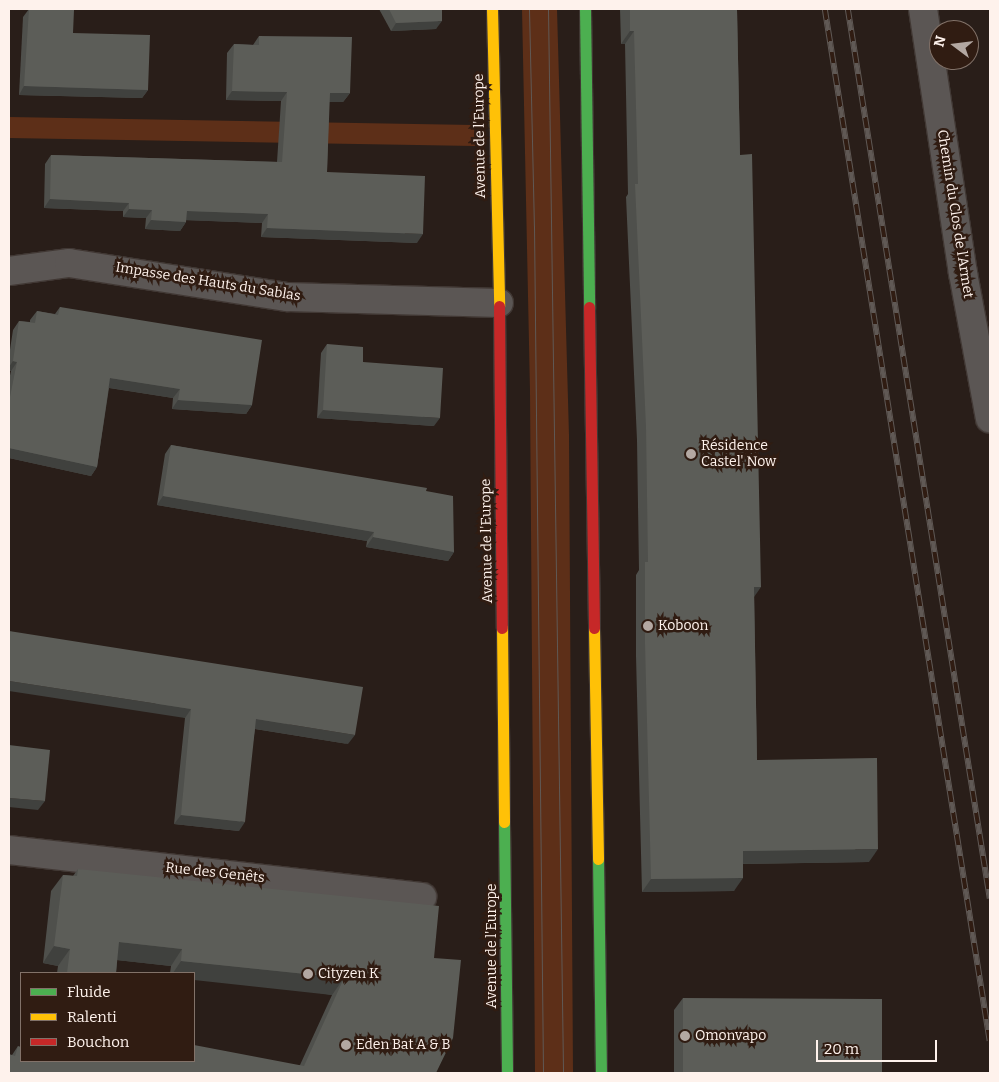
<!DOCTYPE html>
<meta charset="utf-8">
<style>
body{margin:0}
#map{position:relative;width:999px;height:1082px;overflow:hidden;background:#291e19;font-family:Bitter,serif}
div>[style]{position:absolute}
.green>*{inset:0;background:#5d2f18}
.roads{filter:drop-shadow(1px 0 #413834) drop-shadow(-1px 0 #413834) drop-shadow(0 1px #413834) drop-shadow(0 -1px #413834)}
.street>*{height:28px;margin:-14px;padding:0 14px;transform-origin:14px;border-radius:14px;background:#5b5654}
.fast>*{height:11px;margin:-5.5px;padding:0 5.5px;transform-origin:5.5px;border-radius:5.5px;background:#4caf50}
.slow>*{height:11px;margin:-5.5px;padding:0 5.5px;transform-origin:5.5px;border-radius:5.5px;background:#ffc107}
.jam>*{height:11px;margin:-5.5px;padding:0 5.5px;transform-origin:5.5px;border-radius:5.5px;background:#c62828}
.tram>*{height:1px;margin:-0.5px;padding:0 0.5px;transform-origin:0.5px;border-radius:0.5px;background:#605955}
.rail>*{height:5.5px;margin-top:-2.75px;transform-origin:0;background:repeating-linear-gradient(90deg,#301c12 0 11px,#605955 0 22px);box-sizing:border-box;border-block:1px solid #605955}
.wall>*{inset:0;background:#4f504c}
.shaded-wall>*{inset:0;background:#40413e}
.building>*{inset:0;background:#5c5d58}
.dots>*{width:14px;height:14px;translate:-50% -50%;box-sizing:border-box;border:2px solid #301c12;border-radius:50%}
span{translate:-50% -50%;white-space:nowrap;text-align:center;line-height:1.15;-webkit-text-stroke:5px #301c12;paint-order:stroke}
.street-label{font-size:14px;color:#fef2ec}
.poi-label{font-size:14px;color:#fef2ec}
.left{translate:0 -50%;text-align:left}
.frame{position:absolute;inset:0;border:10px solid #fef2ec;pointer-events:none}
.legend{position:absolute;left:20px;top:972px;width:175px;height:90px;box-sizing:border-box;background:#301c12;border:1px solid #827269;margin:0;padding:6px 9px;list-style:none;font-size:15px;color:#fef2ec}
.legend li{display:flex;align-items:center;gap:10px;height:25px}
.legend b{width:25px;border:1px solid #827269}
.north{position:absolute;left:929px;top:20px;width:50px;height:50px;box-sizing:border-box;background:#301c12;border:1px solid #827269;border-radius:50%;rotate:285deg;font-size:14px;font-weight:700;line-height:20px;text-align:center;color:#fef2ec}
.north::after{content:'';display:block;margin:auto;width:18px;height:22px;background:#b3a8a2;clip-path:polygon(50% 0,100% 100%,50% 72%,0 100%)}
.scale{position:absolute;left:816px;top:1040px;width:121px;height:22px;box-sizing:border-box;border:2px solid #fef2ec;border-top:0;padding-left:6px;font-size:15px;line-height:18px;white-space:nowrap;color:#fef2ec;-webkit-text-stroke:4px #301c12;paint-order:stroke}
</style>
<div id="map">
<div class="green">
<div style="clip-path:polygon(522px 9px,557px 9px,569px 435px,573px 1073px,535px 1073px,530px 391px)"></div>
<div style="clip-path:polygon(9px 117px,474px 125px,475px 146px,9px 138px)"></div>
</div>
<div class="roads">
<div class="street">
<div style="left:923px;top:9px;width:267px;rotate:81.4deg"></div>
<div style="left:963px;top:273px;width:148px;rotate:79.5deg"></div>
<div style="left:9px;top:271px;width:61px;rotate:-7.6deg"></div>
<div style="left:69px;top:263px;width:221px;rotate:8.9deg"></div>
<div style="left:287px;top:297px;width:212px;rotate:1.6deg"></div>
<div style="left:9px;top:850px;width:416px;rotate:6.5deg"></div>
</div>
<div class="fast">
<div style="left:585px;top:9px;width:298px;rotate:89.2deg"></div>
<div style="left:504px;top:822px;width:251px;rotate:89.3deg"></div>
<div style="left:598px;top:859px;width:214px;rotate:89.2deg"></div>
</div>
<div class="slow">
<div style="left:492px;top:9px;width:297px;rotate:88.6deg"></div>
<div style="left:502px;top:628px;width:194px;rotate:89.4deg"></div>
<div style="left:594px;top:628px;width:231px;rotate:89deg"></div>
</div>
<div class="jam">
<div style="left:499px;top:306px;width:322px;rotate:89.5deg"></div>
<div style="left:589px;top:307px;width:321px;rotate:89.1deg"></div>
</div>
</div>
<div class="tram">
<div style="left:529px;top:9px;width:217px;rotate:88.7deg"></div>
<div style="left:534px;top:226px;width:847px;rotate:89.39deg"></div>
<div style="left:548px;top:9px;width:1064px;rotate:89.19deg"></div>
</div>
<div class="rail">
<div style="left:825px;top:9px;width:1045px;rotate:80.92deg"></div>
<div style="left:848px;top:9px;width:901px;rotate:80.93deg"></div>
</div>
<div class="wall">
<div style="clip-path:polygon(29px 9px,73px 33px,148px 90px,142px 98px,19px 95px,23px 17px)"></div>
<div style="clip-path:polygon(379px 9px,442px 9px,436px 29px,391px 31px)"></div>
<div style="clip-path:polygon(620px 9px,737px 9px,740px 155px,754px 596px,757px 760px,869px 862px,743px 864px,734px 891px,642px 892px,636px 656px,636px 575px,639px 570px,637px 440px,626px 197px,628px 194px,625px 44px,621px 44px)"></div>
<div style="clip-path:polygon(259px 36px,350px 93px,343px 102px,329px 102px,327px 172px,417px 243px,261px 237px,262px 223px,186px 220px,186px 222px,180px 231px,145px 229px,146px 218px,123px 217px,123px 211px,44px 208px,45px 164px,51px 155px,277px 162px,281px 101px,226px 100px,227px 53px,234px 44px,253px 45px)"></div>
<div style="clip-path:polygon(60px 307px,252px 405px,246px 414px,172px 409px,173px 398px,109px 388px,97px 467px,91px 476px,9px 458px,9px 380px,11px 371px,9px 371px,9px 356px,13px 330px,19px 321px,30px 322px,30px 320px,37px 311px,55px 314px)"></div>
<div style="clip-path:polygon(327px 344px,363px 362px,434px 426px,317px 418px,321px 353px)"></div>
<div style="clip-path:polygon(171px 445px,426px 491px,454px 552px,448px 561px,366px 547px,367px 541px,157px 505px,165px 454px)"></div>
<div style="clip-path:polygon(9px 631px,348px 744px,255px 729px,239px 831px,174px 824px,185px 718px)"></div>
<div style="clip-path:polygon(78px 869px,434px 958px,436px 1073px,9px 1073px,12px 1055px,18px 1046px,21px 1061px,300px 1065px,332px 995px,194px 973px,170px 973px,171px 966px,117px 960px,116px 973px,57px 973px,58px 966px,43px 963px,51px 891px,63px 875px,73px 876px)"></div>
<div style="clip-path:polygon(683px 998px,882px 1073px,674px 1073px,674px 1010px)"></div>
</div>
<div class="shaded-wall">
<div style="clip-path:polygon(442px 21px,436px 29px,391px 31px,396px 23px)"></div>
<div style="clip-path:polygon(630px 31px,634px 31px,625px 44px,621px 44px)"></div>
<div style="clip-path:polygon(24px 86px,148px 90px,142px 98px,19px 95px)"></div>
<div style="clip-path:polygon(232px 91px,287px 92px,281px 101px,226px 100px)"></div>
<div style="clip-path:polygon(330px 93px,350px 93px,343px 102px,323px 102px)"></div>
<div style="clip-path:polygon(50px 199px,129px 203px,123px 211px,44px 208px)"></div>
<div style="clip-path:polygon(129px 209px,152px 210px,146px 218px,123px 217px)"></div>
<div style="clip-path:polygon(187px 211px,268px 214px,262px 223px,181px 220px)"></div>
<div style="clip-path:polygon(151px 220px,186px 222px,180px 231px,145px 229px)"></div>
<div style="clip-path:polygon(267px 228px,423px 234px,417px 243px,261px 237px)"></div>
<div style="clip-path:polygon(13px 361px,17px 362px,11px 371px,9px 371px,9px 367px)"></div>
<div style="clip-path:polygon(110px 378px,180px 389px,173px 398px,104px 387px)"></div>
<div style="clip-path:polygon(178px 400px,252px 405px,246px 414px,172px 409px)"></div>
<div style="clip-path:polygon(323px 410px,440px 418px,434px 426px,317px 418px)"></div>
<div style="clip-path:polygon(9px 448px,97px 467px,91px 476px,9px 458px)"></div>
<div style="clip-path:polygon(163px 496px,374px 532px,367px 541px,157px 505px)"></div>
<div style="clip-path:polygon(373px 537px,454px 552px,448px 561px,366px 547px)"></div>
<div style="clip-path:polygon(754px 587px,761px 587px,752px 600px)"></div>
<div style="clip-path:polygon(9px 681px,191px 709px,185px 718px,9px 691px)"></div>
<div style="clip-path:polygon(256px 719px,355px 735px,348px 744px,249px 728px)"></div>
<div style="clip-path:polygon(9px 798px,45px 801px,38px 810px,9px 807px)"></div>
<div style="clip-path:polygon(181px 815px,245px 822px,239px 831px,174px 824px)"></div>
<div style="clip-path:polygon(878px 849px,869px 862px,734px 864px,743px 851px)"></div>
<div style="clip-path:polygon(743px 878px,734px 891px,642px 892px,651px 879px)"></div>
<div style="clip-path:polygon(119px 942px,182px 949px,171px 966px,107px 959px)"></div>
<div style="clip-path:polygon(54px 946px,70px 949px,58px 966px,43px 963px)"></div>
<div style="clip-path:polygon(181px 961px,344px 978px,332px 995px,194px 980px,194px 973px,173px 973px)"></div>
</div>
<div class="building">
<div style="clip-path:polygon(29px 9px,74px 10px,73px 33px,150px 35px,148px 90px,24px 86px)"></div>
<div style="clip-path:polygon(389px 9px,442px 9px,442px 21px,396px 23px)"></div>
<div style="clip-path:polygon(630px 9px,737px 9px,740px 155px,752px 154px,761px 587px,754px 587px,757px 760px,877px 758px,878px 849px,743px 851px,743px 878px,651px 879px,645px 643px,645px 562px,648px 562px,646px 427px,635px 184px,638px 184px,634px 31px,630px 31px)"></div>
<div style="clip-path:polygon(259px 36px,352px 37px,350px 93px,330px 93px,327px 172px,425px 176px,423px 234px,267px 228px,268px 214px,187px 211px,186px 222px,151px 220px,152px 210px,129px 209px,129px 203px,50px 199px,51px 155px,282px 162px,287px 92px,232px 91px,234px 44px,259px 45px)"></div>
<div style="clip-path:polygon(60px 307px,262px 340px,252px 405px,178px 400px,180px 389px,110px 378px,97px 467px,9px 448px,9px 402px,17px 362px,13px 361px,19px 321px,35px 323px,37px 311px,58px 315px)"></div>
<div style="clip-path:polygon(327px 344px,363px 347px,363px 362px,443px 368px,440px 418px,323px 410px)"></div>
<div style="clip-path:polygon(171px 445px,427px 488px,426px 491px,453px 496px,454px 552px,373px 537px,374px 532px,163px 496px)"></div>
<div style="clip-path:polygon(9px 631px,363px 687px,355px 735px,256px 719px,245px 822px,181px 815px,191px 709px,9px 681px)"></div>
<div style="clip-path:polygon(9px 745px,50px 750px,45px 801px,9px 798px)"></div>
<div style="clip-path:polygon(78px 869px,439px 906px,434px 958px,461px 960px,453px 1038px,436px 1073px,9px 1073px,9px 1054px,15px 1056px,18px 1046px,21px 1047px,21px 1061px,194px 1061px,194px 1045px,304px 1066px,344px 978px,181px 961px,182px 949px,119px 942px,116px 973px,67px 973px,70px 949px,54px 946px,63px 875px,77px 876px)"></div>
<div style="clip-path:polygon(683px 998px,882px 999px,882px 1073px,683px 1073px)"></div>
</div>
<div class="dots">
<div style="left:691px;top:454px;background:#b3a8a2"></div>
<div style="left:648px;top:626px;background:#b3a8a2"></div>
<div style="left:308px;top:974px;background:#b3a8a2"></div>
<div style="left:685px;top:1036px;background:#b3a8a2"></div>
<div style="left:346px;top:1045px;background:#b3a8a2"></div>
</div>
<div class="street-label">
<span style="left:480px;top:136px;rotate:-91deg">Avenue de l'Europe</span>
<span style="left:955px;top:214px;rotate:81deg">Chemin du Clos de l'Armet</span>
<span style="left:208px;top:282px;rotate:9deg">Impasse des Hauts du Sablas</span>
<span style="left:487px;top:541px;rotate:-91deg">Avenue de l'Europe</span>
<span style="left:215px;top:873px;rotate:6deg">Rue des Genêts</span>
<span style="left:492px;top:946px;rotate:-90deg">Avenue de l'Europe</span>
</div>
<div class="poi-label">
<span class="left" style="left:701px;top:454px">Résidence<br>Castel' Now</span>
<span class="left" style="left:658px;top:626px">Koboon</span>
<span class="left" style="left:318px;top:974px">Cityzen K</span>
<span class="left" style="left:695px;top:1036px">Omonvapo</span>
<span class="left" style="left:356px;top:1045px">Eden Bat A &amp; B</span>
</div>
<div class="frame"></div>
<ul class="legend">
<li><b style="height:6px;background:#4caf50"></b>Fluide</li>
<li><b style="height:6px;background:#ffc107"></b>Ralenti</li>
<li><b style="height:6px;background:#c62828"></b>Bouchon</li>
</ul>
<div class="north">N</div>
<div class="scale">20 m</div>
</div>
